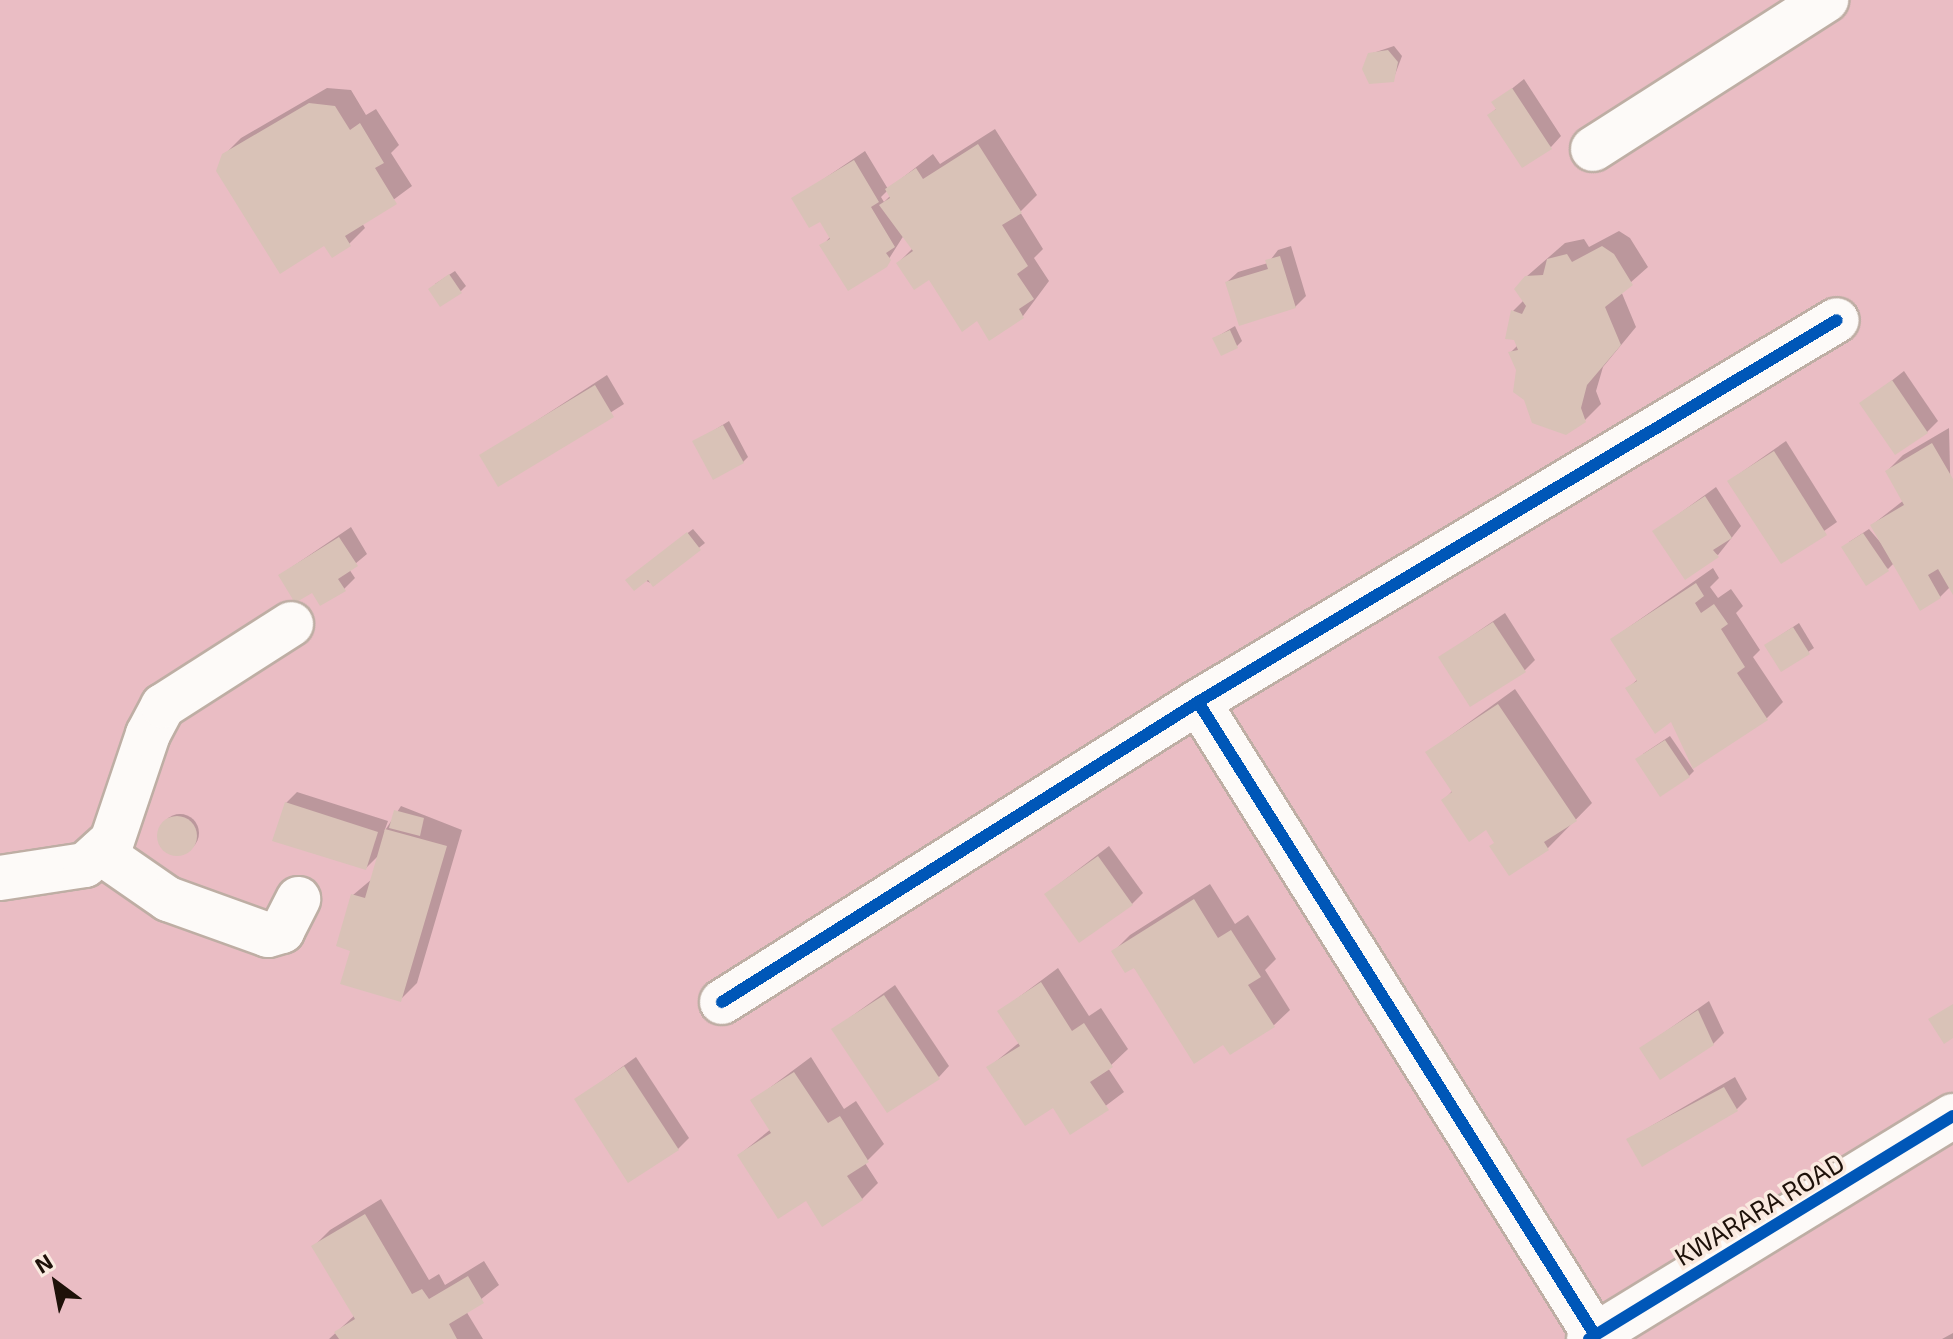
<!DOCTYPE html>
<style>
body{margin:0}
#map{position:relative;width:1953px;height:1339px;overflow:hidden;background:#f0dbcd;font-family:"Exo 2",sans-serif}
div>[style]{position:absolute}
.green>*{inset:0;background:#eabdc4}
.shadow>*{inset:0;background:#0003}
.round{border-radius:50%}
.building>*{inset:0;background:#d9c2b7}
.roads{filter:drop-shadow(2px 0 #beaea4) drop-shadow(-2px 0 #beaea4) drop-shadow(0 2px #beaea4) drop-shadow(0 -2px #beaea4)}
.minor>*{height:44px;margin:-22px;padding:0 22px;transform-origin:22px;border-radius:22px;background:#fdfaf8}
.cycleway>*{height:12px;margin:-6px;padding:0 6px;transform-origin:6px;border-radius:6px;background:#0057b8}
span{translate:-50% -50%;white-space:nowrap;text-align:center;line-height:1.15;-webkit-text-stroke:7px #faeae0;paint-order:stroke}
.street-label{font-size:26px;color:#1e1109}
.north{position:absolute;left:16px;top:1243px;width:80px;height:80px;-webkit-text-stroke:6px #faeae0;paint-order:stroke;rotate:328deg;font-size:22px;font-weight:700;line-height:32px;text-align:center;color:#1e1109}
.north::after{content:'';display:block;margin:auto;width:28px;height:36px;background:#1e1109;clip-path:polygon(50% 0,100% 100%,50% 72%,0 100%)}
</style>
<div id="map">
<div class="green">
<div style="clip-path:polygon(0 0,1953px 0,1953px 1339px,0 1339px)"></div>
</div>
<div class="shadow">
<div style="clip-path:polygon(1394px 46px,1402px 56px,1393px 80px,1370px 54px)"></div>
<div style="clip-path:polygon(1524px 79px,1561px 136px,1551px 147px,1489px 115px,1497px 108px,1494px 103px)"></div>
<div style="clip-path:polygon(327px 88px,351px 90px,366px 115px,376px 109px,399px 145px,391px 153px,412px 186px,362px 223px,365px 228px,349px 244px,325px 244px,224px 155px,241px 138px)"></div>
<div style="clip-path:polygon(evenodd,995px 129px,1037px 195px,1020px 212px,1043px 249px,1034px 258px,1049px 281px,1023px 316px,990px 338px,978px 318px,930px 277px,898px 263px,913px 248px,904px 235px,885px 265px,822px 246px,831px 236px,820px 219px,794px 199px,865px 151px,888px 189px,933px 154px,940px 164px,995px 129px,888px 190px,891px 195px,884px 202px,881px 197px,888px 190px)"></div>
<div style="clip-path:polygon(1619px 231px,1630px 238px,1648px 267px,1621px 291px,1636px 327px,1603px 367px,1596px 391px,1601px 404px,1585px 420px,1518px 370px,1510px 353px,1518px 345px,1513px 311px,1524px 300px,1526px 277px,1565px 243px,1584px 239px,1589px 247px)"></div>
<div style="clip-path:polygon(1291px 246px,1306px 296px,1295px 307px,1227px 282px,1238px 272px,1268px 263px,1278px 250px)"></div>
<div style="clip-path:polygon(455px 271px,466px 286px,461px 291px,435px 284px)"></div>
<div style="clip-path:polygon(1235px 326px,1242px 341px,1237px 346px,1215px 338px)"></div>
<div style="clip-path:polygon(1904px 371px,1938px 421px,1927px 432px,1862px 404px)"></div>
<div style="clip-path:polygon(607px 375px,624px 404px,498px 484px,482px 456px)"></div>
<div style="clip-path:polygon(729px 421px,748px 457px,743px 462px,695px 442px)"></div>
<div style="clip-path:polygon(1949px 428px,1953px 591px,1951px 586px,1940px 597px,1894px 563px,1888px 569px,1849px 542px,1869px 529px,1886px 549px,1872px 525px,1904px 500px,1887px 471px,1903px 455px)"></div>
<div style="clip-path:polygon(1786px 441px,1837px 522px,1781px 561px,1729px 481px)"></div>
<div style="clip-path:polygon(1716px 487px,1741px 526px,1718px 555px,1654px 532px)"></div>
<div style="clip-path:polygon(351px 527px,367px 554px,349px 569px,355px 578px,344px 589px,313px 590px,280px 575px)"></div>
<div style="clip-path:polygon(693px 529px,705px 543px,653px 584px,633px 575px)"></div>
<div style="clip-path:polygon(1713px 568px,1719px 578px,1710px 587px,1718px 598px,1731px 589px,1743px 606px,1736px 613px,1760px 650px,1753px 657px,1783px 702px,1767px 718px,1672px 719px,1628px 688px,1638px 679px,1612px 639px)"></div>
<div style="clip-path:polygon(1505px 613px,1535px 660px,1524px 671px,1441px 657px)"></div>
<div style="clip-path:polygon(1799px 623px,1814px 648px,1782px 669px,1772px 641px)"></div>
<div style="clip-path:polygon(1515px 689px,1592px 803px,1548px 848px,1496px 842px,1486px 828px,1444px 800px,1453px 790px,1428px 752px)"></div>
<div style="clip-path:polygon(1670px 736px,1694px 771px,1689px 776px,1643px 754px)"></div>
<div style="clip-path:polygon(297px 792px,388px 821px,384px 832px,401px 806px,462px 830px,417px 983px,401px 999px,352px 949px,338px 945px,353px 895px,372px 879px,380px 854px,366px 868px,286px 803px)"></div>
<div class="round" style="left:161px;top:814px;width:38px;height:38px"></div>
<div style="clip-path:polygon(1109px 846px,1143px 893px,1132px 904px,1046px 894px)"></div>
<div style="clip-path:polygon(1210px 884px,1235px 924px,1248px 915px,1276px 959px,1265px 970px,1290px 1010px,1273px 1026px,1224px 1043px,1114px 951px,1130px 935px)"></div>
<div style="clip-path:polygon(1058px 968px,1089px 1016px,1101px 1008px,1128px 1049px,1108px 1068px,1124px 1092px,1071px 1132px,1054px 1105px,989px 1067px,1020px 1042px,1000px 1011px)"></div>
<div style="clip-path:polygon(895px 985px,949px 1066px,939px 1077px,834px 1029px)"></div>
<div style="clip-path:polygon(1709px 1001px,1724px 1033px,1713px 1044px,1642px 1048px)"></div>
<div style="clip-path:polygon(636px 1057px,689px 1138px,678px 1149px,577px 1099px)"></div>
<div style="clip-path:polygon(811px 1057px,844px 1109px,856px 1101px,884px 1144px,865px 1163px,878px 1183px,862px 1199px,807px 1198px,739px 1155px,771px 1129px,752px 1101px)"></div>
<div style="clip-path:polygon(1735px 1077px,1747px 1099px,1737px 1109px,1629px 1139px)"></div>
<div style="clip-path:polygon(381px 1199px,429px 1280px,439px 1274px,445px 1285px,484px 1261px,499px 1285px,466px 1311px,483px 1339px,329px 1339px,355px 1315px,314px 1246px,330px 1230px)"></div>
<div style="clip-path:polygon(1953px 1333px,1953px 1339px,1942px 1339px)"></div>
</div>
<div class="building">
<div style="clip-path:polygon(1388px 50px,1398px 62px,1394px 82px,1369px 84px,1362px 69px,1368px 53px)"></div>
<div style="clip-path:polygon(1512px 88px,1552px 149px,1522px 168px,1487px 115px,1496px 109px,1491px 102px)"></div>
<div style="clip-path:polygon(309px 103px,335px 106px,350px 130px,360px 123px,384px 163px,375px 168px,397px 204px,345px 236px,351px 246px,332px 258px,324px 246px,280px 274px,216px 171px,222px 154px)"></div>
<div style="clip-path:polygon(978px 144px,1022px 213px,1002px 225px,1028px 266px,1017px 274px,1034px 299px,1019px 309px,1024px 318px,989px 341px,977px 321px,962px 332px,929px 280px,914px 290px,896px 263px,913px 251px,879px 205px,890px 198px,885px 189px,916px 168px,923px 179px)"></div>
<div style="clip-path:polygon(854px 160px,879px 202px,871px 207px,895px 247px,886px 253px,891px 260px,887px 267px,848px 291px,819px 245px,830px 239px,820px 222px,809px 228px,791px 198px)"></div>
<div style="clip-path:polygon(1602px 246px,1614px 254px,1633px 285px,1605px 307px,1621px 345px,1587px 385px,1581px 408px,1586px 422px,1566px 435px,1532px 423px,1524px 400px,1513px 392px,1516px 370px,1508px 352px,1518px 350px,1514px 340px,1505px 339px,1511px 310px,1522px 314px,1526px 306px,1514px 289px,1525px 276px,1543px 275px,1547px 259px,1567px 254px,1572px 262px)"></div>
<div style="clip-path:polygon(1280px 256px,1296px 308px,1239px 326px,1225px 282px,1268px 269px,1265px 260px)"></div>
<div style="clip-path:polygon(449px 274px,462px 293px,440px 307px,428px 289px)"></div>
<div style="clip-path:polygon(1230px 330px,1238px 348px,1221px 356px,1212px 338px)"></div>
<div style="clip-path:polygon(1892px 380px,1928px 433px,1895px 455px,1859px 403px)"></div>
<div style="clip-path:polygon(595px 385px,614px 417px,498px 487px,479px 455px)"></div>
<div style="clip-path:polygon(723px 425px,744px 463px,713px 480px,692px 441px)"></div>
<div style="clip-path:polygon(1932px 443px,1953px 479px,1953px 595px,1938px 569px,1928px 575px,1941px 598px,1920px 611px,1870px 525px,1904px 505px,1885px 471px)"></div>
<div style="clip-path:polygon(1774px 451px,1827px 535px,1781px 564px,1727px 481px)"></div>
<div style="clip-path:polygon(1705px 496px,1732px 538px,1713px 550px,1719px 557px,1685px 580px,1652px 531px)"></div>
<div style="clip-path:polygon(687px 532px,701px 550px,653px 587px,648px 580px,634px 591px,625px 580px)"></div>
<div style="clip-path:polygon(1863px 533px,1889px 571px,1866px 586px,1841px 547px)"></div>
<div style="clip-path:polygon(339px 537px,358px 566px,338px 579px,346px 591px,320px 606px,312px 593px,295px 603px,278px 575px)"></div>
<div style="clip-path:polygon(1696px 583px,1704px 596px,1695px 603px,1701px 613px,1714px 604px,1728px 624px,1721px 629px,1745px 667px,1737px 673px,1768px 720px,1693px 769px,1671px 722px,1655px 734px,1625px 688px,1637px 681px,1610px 639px)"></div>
<div style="clip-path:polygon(1493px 622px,1526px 672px,1470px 707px,1438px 657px)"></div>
<div style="clip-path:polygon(1793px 627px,1810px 654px,1781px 672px,1764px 645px)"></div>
<div style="clip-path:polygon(1498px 704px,1577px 821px,1544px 842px,1549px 850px,1509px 876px,1489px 846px,1494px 843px,1486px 830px,1469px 842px,1441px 800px,1452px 792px,1425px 752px)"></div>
<div style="clip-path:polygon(1665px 740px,1690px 777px,1660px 797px,1635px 759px)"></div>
<div style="clip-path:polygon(285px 802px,378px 832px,366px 870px,272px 841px)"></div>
<div style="clip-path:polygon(394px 810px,424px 818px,420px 836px,389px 828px)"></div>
<div class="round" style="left:157px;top:816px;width:40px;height:40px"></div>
<div style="clip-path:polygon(385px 829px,447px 846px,401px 1002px,340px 984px,350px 951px,336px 946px,351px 894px,365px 898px)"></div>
<div style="clip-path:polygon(1098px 856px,1133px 905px,1079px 943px,1044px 894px)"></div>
<div style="clip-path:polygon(1194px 899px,1218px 938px,1231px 930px,1261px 977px,1248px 985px,1275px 1027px,1230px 1055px,1223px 1045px,1194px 1064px,1134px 968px,1125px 973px,1111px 951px)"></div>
<div style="clip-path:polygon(1041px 982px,1072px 1031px,1084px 1023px,1113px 1067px,1090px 1082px,1109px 1110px,1070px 1135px,1053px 1108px,1025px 1126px,986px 1067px,1020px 1046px,997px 1011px)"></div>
<div style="clip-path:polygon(884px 995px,940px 1079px,887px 1113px,831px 1029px)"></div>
<div style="clip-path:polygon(1953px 1004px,1953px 1038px,1944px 1044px,1928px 1019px)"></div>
<div style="clip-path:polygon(1698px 1010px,1714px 1045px,1660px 1080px,1639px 1048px)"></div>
<div style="clip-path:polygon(624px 1066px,679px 1150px,628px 1183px,574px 1099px)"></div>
<div style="clip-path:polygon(794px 1072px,828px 1123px,840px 1116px,869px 1162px,847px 1176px,863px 1200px,822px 1227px,806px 1201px,778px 1219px,737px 1155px,771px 1133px,750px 1100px)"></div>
<div style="clip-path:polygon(1724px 1087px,1738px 1111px,1642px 1167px,1626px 1139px)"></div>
<div style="clip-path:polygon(365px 1214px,412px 1294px,422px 1289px,429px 1299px,468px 1276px,484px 1303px,449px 1324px,457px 1339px,339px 1339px,334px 1332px,355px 1319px,311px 1246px)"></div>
</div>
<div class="roads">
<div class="minor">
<div style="left:1593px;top:149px;width:277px;rotate:-32.6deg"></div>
<div style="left:1198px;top:702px;width:747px;rotate:57.91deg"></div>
<div style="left:100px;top:852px;width:83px;rotate:34.7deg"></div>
<div style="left:168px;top:899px;width:106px;rotate:19.8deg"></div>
<div style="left:268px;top:935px;width:15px;rotate:-16deg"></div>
<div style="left:282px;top:931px;width:36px;rotate:-63deg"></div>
<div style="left:0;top:878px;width:86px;rotate:-8.7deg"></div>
<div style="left:85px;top:865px;width:36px;rotate:-42deg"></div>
<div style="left:112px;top:841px;width:113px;rotate:-71.4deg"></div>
<div style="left:148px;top:734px;width:32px;rotate:-62deg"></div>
<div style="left:163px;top:706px;width:152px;rotate:-32.6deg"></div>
<div style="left:722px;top:1002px;width:563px;rotate:-32.22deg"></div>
<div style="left:1198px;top:702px;width:744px;rotate:-30.87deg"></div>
<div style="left:1589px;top:1339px;width:427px;rotate:-31.5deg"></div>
</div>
</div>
<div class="cycleway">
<div style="left:1198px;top:702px;width:747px;rotate:57.91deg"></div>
<div style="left:722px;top:1002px;width:563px;rotate:-32.22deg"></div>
<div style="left:1198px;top:702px;width:744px;rotate:-30.87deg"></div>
<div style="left:1589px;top:1339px;width:427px;rotate:-31.5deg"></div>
</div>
<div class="street-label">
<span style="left:1759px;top:1209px;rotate:-31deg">KWARARA ROAD</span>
</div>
<div class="north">N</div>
</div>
